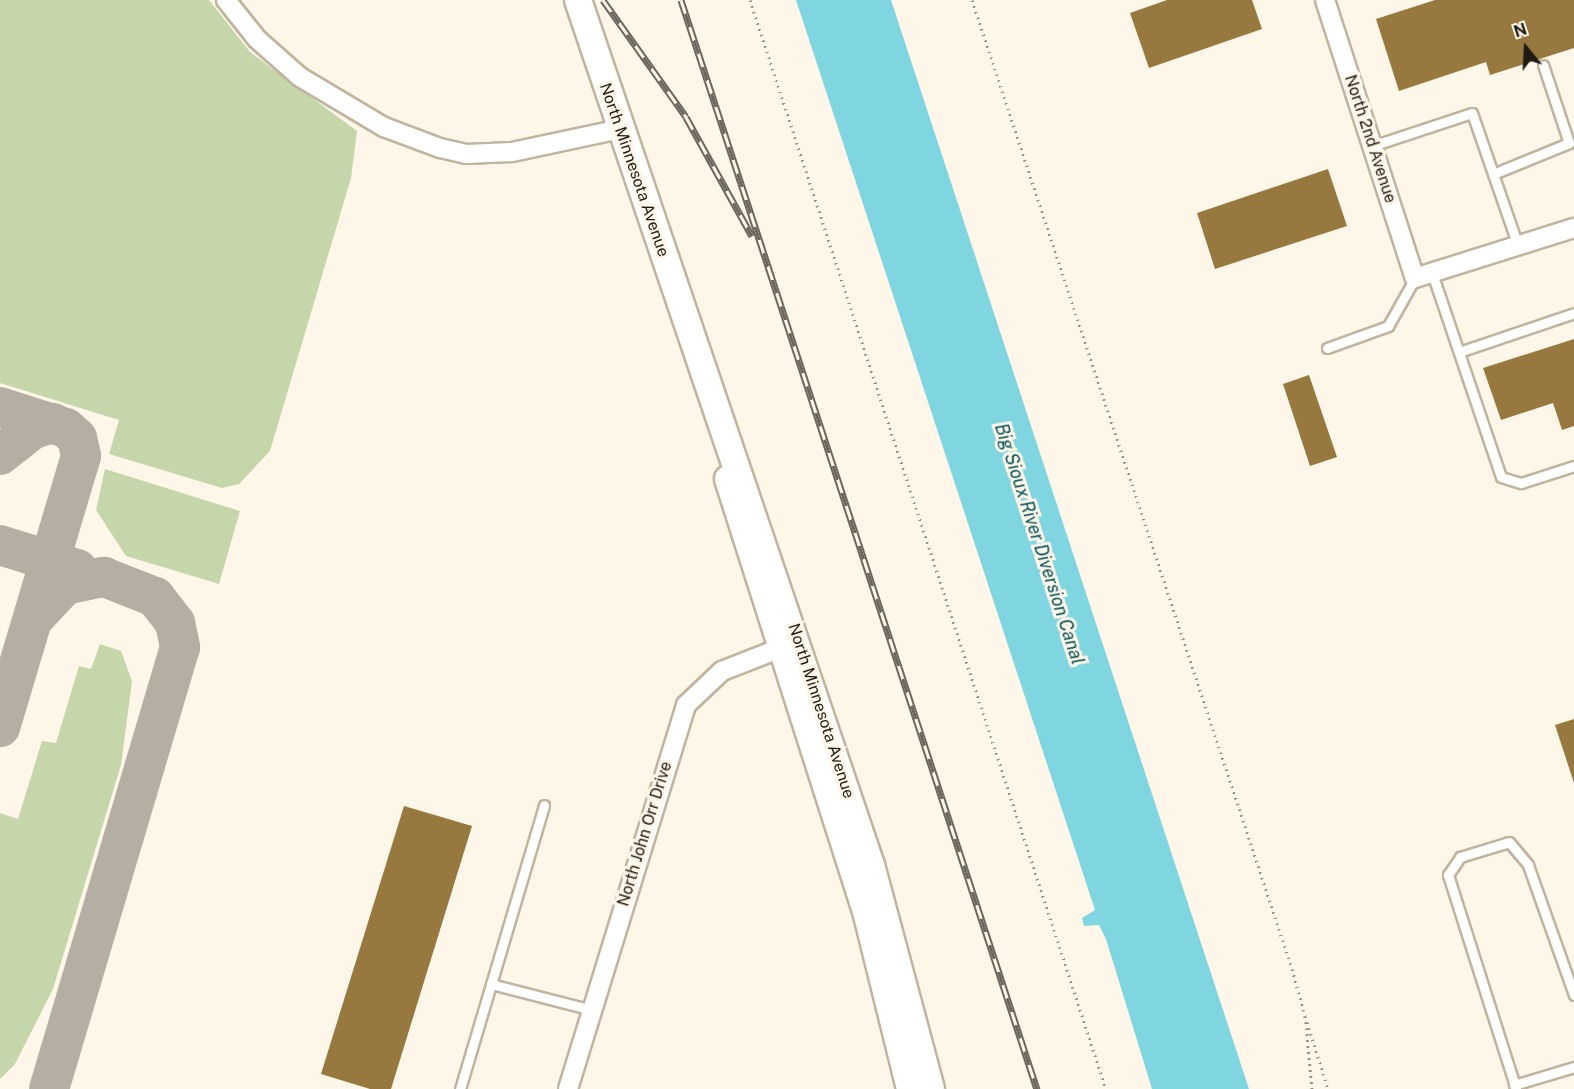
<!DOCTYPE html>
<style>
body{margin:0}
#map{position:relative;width:1574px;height:1089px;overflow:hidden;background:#fef6e8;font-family:"Public Sans",sans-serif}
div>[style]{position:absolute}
.green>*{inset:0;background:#c5d6aa}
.water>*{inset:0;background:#7fd5e0}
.taxiway>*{height:40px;margin:-20px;padding:0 20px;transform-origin:20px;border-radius:20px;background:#b5aea2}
.building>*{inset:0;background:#97783f}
.path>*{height:3px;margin-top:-1.5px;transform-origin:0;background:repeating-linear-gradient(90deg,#989186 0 1.5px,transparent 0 6px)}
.roads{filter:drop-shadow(2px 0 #c0b49e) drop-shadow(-2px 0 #c0b49e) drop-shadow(0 2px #c0b49e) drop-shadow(0 -2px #c0b49e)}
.lane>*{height:9px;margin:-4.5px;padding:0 4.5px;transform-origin:4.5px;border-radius:4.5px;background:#fff}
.street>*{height:18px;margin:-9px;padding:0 9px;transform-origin:9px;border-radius:9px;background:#fff}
.secondary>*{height:26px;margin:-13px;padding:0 13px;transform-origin:13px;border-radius:13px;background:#fff}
.rail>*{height:7px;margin-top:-3.5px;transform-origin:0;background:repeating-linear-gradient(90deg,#fef6e8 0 14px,#6c675d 0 28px);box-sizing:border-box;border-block:2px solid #6c675d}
span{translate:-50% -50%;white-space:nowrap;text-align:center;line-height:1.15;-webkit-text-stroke:6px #fef6e8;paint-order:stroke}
.street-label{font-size:16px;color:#1f1b13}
.water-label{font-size:18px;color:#00525a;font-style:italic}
.north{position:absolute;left:1496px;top:18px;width:60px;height:60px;-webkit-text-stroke:4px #fef6e8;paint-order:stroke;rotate:342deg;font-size:16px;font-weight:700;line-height:24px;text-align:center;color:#1f1b13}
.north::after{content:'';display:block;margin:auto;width:21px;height:27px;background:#1f1b13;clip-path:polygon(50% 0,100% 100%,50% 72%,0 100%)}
</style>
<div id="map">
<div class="green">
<div style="clip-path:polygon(0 0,209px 0,250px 52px,357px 131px,351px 178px,270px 451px,239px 484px,222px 488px,109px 454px,119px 420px,0 383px)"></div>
<div style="clip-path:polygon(105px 469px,240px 511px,219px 584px,126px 556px,96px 510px)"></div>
<div style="clip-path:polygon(100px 644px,121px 651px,132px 681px,121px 765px,53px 989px,15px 1064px,0 1079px,0 813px,18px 819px,42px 741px,56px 743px,79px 666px,91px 669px)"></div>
</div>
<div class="water">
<div style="clip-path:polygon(796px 0,891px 0,1249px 1089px,1152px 1089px,1106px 939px,1099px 925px,1084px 926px,1082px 918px,1095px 910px)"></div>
</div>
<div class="taxiway">
<div style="left:0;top:407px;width:69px;rotate:17.7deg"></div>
<div style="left:66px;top:428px;width:15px;rotate:42deg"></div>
<div style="left:77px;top:438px;width:18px;rotate:77deg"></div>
<div style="left:81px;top:456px;width:283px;rotate:106.6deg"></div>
<div style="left:0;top:455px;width:42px;rotate:-38.2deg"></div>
<div style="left:33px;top:429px;width:21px;rotate:-17deg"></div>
<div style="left:0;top:545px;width:81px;rotate:17.3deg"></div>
<div style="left:34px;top:618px;width:45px;rotate:-46.8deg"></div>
<div style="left:65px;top:585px;width:40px;rotate:-12deg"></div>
<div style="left:104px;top:577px;width:55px;rotate:21.4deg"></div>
<div style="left:155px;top:597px;width:33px;rotate:52deg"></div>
<div style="left:175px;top:623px;width:25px;rotate:78deg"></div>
<div style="left:180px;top:647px;width:461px;rotate:106.5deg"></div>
</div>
<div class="building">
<div style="clip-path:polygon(1167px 0,1252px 0,1262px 29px,1149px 68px,1130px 13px)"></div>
<div style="clip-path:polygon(1435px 0,1574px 0,1574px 48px,1490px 75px,1486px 62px,1399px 91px,1376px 19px)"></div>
<div style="clip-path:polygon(1328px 169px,1347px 226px,1215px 269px,1197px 213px)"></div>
<div style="clip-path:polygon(1574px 339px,1574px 426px,1562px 430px,1553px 403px,1501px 420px,1483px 368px)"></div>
<div style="clip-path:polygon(1309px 375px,1337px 457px,1310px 466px,1283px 384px)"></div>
<div style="clip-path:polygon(1574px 719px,1574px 783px,1555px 725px)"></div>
<div style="clip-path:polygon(404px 806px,472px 826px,391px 1089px,370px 1089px,321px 1074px)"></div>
</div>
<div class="path">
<div style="left:750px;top:0;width:1146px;rotate:71.9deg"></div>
<div style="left:972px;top:0;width:1020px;rotate:71.72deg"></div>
<div style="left:1292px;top:969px;width:49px;rotate:74.5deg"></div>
<div style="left:1305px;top:1016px;width:73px;rotate:84.5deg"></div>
<div style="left:1307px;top:1022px;width:70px;rotate:72.6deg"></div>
</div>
<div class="roads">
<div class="lane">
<div style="left:1372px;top:146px;width:105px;rotate:-18.3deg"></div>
<div style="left:1472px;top:113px;width:141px;rotate:70.9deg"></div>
<div style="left:1493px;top:174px;width:82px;rotate:-22.2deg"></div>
<div style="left:1569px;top:143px;width:82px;rotate:-108.4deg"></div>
<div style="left:1432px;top:273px;width:215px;rotate:71.3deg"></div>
<div style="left:1501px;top:477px;width:21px;rotate:17deg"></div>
<div style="left:1521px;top:483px;width:56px;rotate:-17.8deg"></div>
<div style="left:1327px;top:348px;width:65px;rotate:-19.8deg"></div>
<div style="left:1388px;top:326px;width:55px;rotate:-60.6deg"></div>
<div style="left:1459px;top:352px;width:121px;rotate:-18.7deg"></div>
<div style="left:491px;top:984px;width:104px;rotate:14.4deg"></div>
<div style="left:1514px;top:1085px;width:63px;rotate:-16.7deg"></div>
<div style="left:460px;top:1089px;width:296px;rotate:-73.5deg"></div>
<div style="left:1516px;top:1089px;width:225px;rotate:-107.6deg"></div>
<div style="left:1448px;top:875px;width:22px;rotate:-56deg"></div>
<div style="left:1460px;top:857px;width:51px;rotate:-17deg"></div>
<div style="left:1509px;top:842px;width:30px;rotate:50deg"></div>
<div style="left:1528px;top:865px;width:138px;rotate:70.5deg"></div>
</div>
<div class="street">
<div style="left:226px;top:0;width:50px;rotate:51.5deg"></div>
<div style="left:257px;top:39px;width:57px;rotate:41.5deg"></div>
<div style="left:300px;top:77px;width:98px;rotate:30.8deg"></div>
<div style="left:384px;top:127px;width:60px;rotate:20.6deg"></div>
<div style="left:440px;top:148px;width:27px;rotate:13deg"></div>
<div style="left:466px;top:154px;width:46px;rotate:-2.5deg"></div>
<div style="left:512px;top:152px;width:110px;rotate:-12deg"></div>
<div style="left:1325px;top:0;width:292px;rotate:72.1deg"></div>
<div style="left:1415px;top:278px;width:167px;rotate:-17.5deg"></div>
<div style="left:568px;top:1089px;width:402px;rotate:-72.9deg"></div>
<div style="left:686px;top:705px;width:50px;rotate:-43.4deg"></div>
<div style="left:722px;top:671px;width:74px;rotate:-21.4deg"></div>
</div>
<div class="secondary">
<div style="left:578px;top:0;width:913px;rotate:71.29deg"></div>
<div style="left:871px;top:865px;width:232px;rotate:75deg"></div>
<div style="left:728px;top:479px;width:458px;rotate:72.3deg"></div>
<div style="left:867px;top:915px;width:179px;rotate:76.1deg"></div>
</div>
</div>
<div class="rail">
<div style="left:603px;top:0;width:143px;rotate:54.6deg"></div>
<div style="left:686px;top:117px;width:136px;rotate:61deg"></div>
<div style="left:681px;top:0;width:1146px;rotate:71.9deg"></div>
</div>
<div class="street-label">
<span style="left:1370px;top:139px;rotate:72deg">North 2nd Avenue</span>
<span style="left:634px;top:170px;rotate:71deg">North Minnesota Avenue</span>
<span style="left:821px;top:711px;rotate:72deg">North Minnesota Avenue</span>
<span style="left:645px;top:834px;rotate:-73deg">North John Orr Drive</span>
</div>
<div class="water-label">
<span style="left:1039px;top:544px;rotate:72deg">Big Sioux River Diversion Canal</span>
</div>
<div class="north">N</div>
</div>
